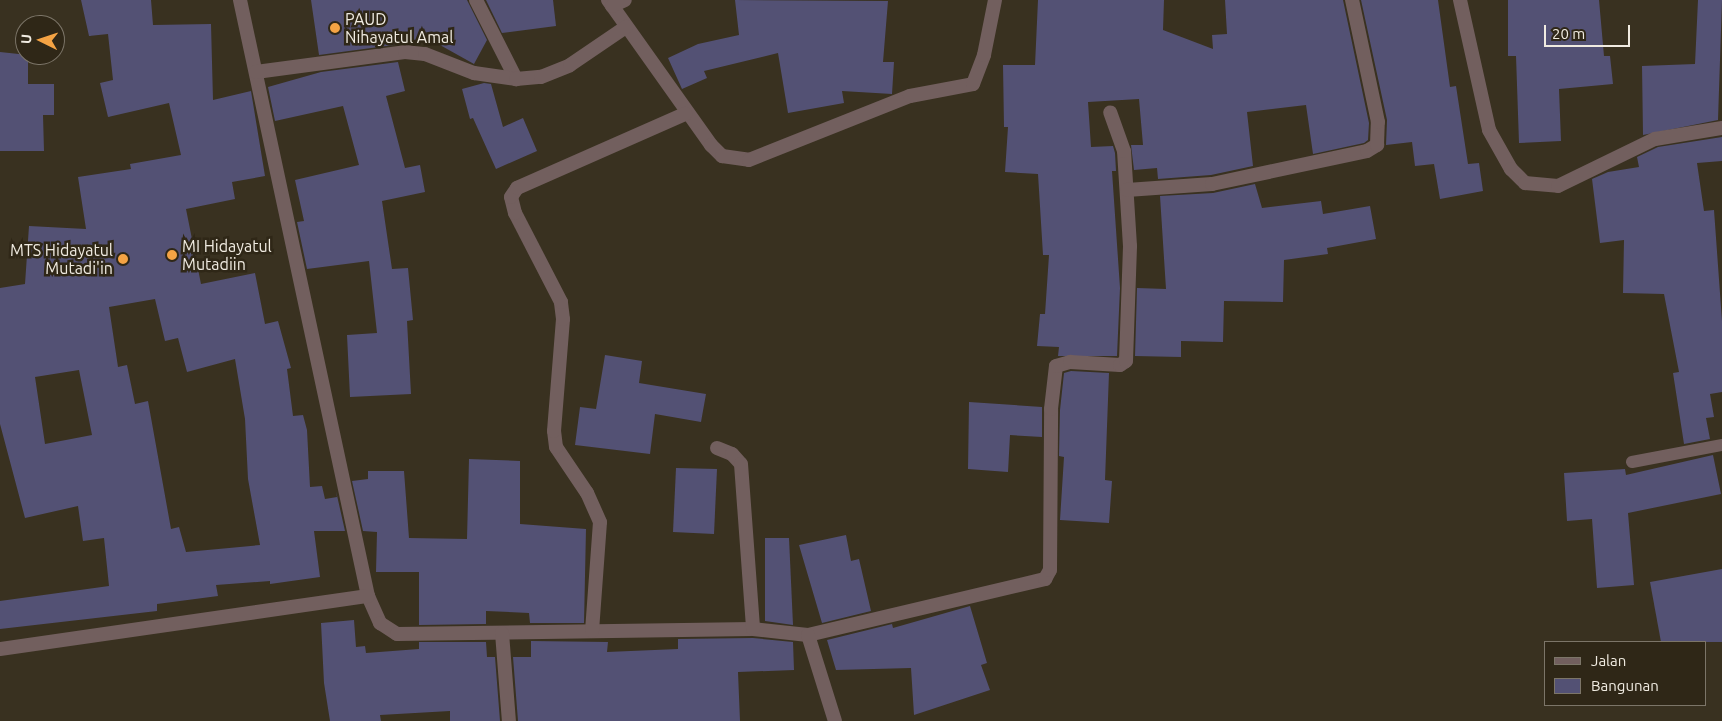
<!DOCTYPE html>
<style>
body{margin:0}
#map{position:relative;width:1722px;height:721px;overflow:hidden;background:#393120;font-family:Ubuntu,sans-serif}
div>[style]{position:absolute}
.building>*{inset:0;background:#535174}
.service>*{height:12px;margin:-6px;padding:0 6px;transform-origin:6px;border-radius:6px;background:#725f5e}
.minor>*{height:14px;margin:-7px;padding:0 7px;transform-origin:7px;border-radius:7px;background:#725f5e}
.dots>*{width:14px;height:14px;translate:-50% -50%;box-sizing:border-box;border:2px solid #2f2717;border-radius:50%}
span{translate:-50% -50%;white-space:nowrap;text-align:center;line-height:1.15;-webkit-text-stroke:5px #2f2717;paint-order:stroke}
.poi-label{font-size:16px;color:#f0ebe1}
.left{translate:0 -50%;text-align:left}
.right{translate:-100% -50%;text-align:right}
.legend{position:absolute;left:1544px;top:641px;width:162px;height:65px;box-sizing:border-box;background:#2f2717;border:1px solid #7c7568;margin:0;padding:6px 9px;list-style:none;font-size:15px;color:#f0ebe1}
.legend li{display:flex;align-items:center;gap:10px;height:25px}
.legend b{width:25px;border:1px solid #7c7568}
.north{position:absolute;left:15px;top:15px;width:50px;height:50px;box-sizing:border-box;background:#2f2717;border:1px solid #7c7568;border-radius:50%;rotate:274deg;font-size:14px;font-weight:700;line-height:20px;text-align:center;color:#f0ebe1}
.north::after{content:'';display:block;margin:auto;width:18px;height:22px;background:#f4a344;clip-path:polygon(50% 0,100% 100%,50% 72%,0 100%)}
.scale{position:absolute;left:1544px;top:25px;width:86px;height:22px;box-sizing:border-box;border:2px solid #f0ebe1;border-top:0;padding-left:6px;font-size:15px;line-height:18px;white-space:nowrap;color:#f0ebe1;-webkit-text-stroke:4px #2f2717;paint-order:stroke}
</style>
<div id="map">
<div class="building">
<div style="clip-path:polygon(evenodd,81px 0,151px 0,153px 25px,211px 24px,213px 100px,251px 91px,265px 176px,232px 182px,235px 199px,186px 209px,201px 284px,255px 273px,265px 324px,278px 321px,291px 368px,287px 369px,293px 416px,303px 415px,307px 430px,310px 487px,322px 486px,325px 499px,337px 497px,336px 491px,345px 531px,314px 531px,320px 577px,270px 584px,270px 581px,216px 585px,218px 596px,157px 604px,157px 611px,0 629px,0 601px,109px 586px,104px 538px,83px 541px,78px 506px,25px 518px,0 424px,0 288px,25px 284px,29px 226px,86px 229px,78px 177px,131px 169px,130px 164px,181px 155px,169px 103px,108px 117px,100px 83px,113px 80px,108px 34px,89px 36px,81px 0,155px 299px,165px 341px,178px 338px,187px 372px,235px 359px,245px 419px,248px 479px,260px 545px,186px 552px,179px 527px,171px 529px,148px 401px,135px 404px,127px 365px,118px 367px,109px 307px,155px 299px,81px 0,79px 370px,92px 435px,45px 444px,35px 377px,79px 370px)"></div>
<div style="clip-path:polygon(311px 0,467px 0,487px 40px,474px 64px,431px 40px,319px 55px)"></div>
<div style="clip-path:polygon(486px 0,553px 0,556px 26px,502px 33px)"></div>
<div style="clip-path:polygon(735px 0,888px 1px,883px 62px,894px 62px,892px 94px,842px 91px,844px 103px,788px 113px,778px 53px,704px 71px,707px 78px,682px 89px,668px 58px,698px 44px,739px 35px)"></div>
<div style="clip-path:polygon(1038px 0,1164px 0,1163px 30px,1213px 49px,1212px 35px,1227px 34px,1225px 0,1343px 0,1369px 123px,1368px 140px,1364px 143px,1313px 154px,1306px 105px,1247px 112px,1253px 166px,1211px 175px,1158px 179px,1157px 168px,1134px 170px,1131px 145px,1143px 145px,1139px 99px,1088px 102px,1091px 147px,1113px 146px,1115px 153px,1116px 171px,1112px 171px,1120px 288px,1117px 356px,1058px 356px,1059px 347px,1037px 346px,1040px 314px,1045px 314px,1049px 255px,1043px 255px,1038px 174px,1005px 172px,1008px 127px,1004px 127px,1003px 65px,1035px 65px)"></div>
<div style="clip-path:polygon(1361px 0,1438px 0,1450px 87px,1456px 86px,1468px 164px,1479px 163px,1483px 191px,1440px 199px,1434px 164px,1415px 166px,1412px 142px,1386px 145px,1387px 120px)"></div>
<div style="clip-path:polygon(1508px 0,1599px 0,1604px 56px,1610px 56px,1613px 84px,1559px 89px,1561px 141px,1519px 143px,1516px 56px,1508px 56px)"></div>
<div style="clip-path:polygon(1698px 0,1722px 0,1718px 120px,1643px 135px,1642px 66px,1695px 64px)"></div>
<div style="clip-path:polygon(0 52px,28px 55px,28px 84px,54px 84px,54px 115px,43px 115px,44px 151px,0 151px)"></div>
<div style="clip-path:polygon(398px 62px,405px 91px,386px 96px,405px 168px,420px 165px,425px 192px,382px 201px,392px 269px,408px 268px,413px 320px,407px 321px,411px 394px,350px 397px,347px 335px,377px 333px,369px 261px,307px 269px,297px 222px,304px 221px,295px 180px,359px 165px,343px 106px,275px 121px,268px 87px,321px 72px)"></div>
<div style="clip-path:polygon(484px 83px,491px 84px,503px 127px,523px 118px,537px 151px,496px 169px,473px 118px,470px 119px,462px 89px)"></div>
<div style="clip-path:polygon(1722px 137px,1722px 161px,1697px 163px,1704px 211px,1714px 210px,1722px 321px,1722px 392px,1710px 394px,1714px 417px,1706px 418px,1710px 439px,1684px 444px,1673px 373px,1679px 372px,1664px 294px,1623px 293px,1624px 240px,1600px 243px,1592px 179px,1608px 172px,1639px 167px,1637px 157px,1658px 147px)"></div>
<div style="clip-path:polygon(1255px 184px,1262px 208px,1321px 201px,1323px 214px,1370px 206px,1376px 239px,1327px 248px,1328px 254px,1284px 260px,1283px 302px,1224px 301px,1223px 342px,1181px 341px,1181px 357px,1135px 356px,1137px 288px,1166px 289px,1160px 196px,1213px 193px)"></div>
<div style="clip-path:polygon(605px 355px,642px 361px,639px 383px,706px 394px,701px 422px,655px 414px,650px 454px,575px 445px,580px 407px,596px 409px)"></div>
<div style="clip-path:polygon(1071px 371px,1109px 373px,1105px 480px,1112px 481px,1109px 523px,1060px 520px,1064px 457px,1059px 456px,1060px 410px,1064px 373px)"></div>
<div style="clip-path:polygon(969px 402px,1042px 407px,1042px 437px,1010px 435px,1008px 472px,968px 469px)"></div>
<div style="clip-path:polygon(1713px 455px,1721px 494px,1628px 513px,1634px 585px,1597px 588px,1592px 519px,1567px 521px,1564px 473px,1625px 469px,1626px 475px)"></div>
<div style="clip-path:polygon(469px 459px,520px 461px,520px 524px,586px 529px,584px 623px,530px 623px,529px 613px,486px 611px,486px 624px,419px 625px,419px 572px,376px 572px,377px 532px,363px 531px,352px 481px,368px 479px,368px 471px,404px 471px,409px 538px,467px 539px)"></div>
<div style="clip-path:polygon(676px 468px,717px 469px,714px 534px,673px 532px)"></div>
<div style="clip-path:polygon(846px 535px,851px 561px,859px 559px,871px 611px,822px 623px,799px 545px)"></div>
<div style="clip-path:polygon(765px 538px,789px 538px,793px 625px,765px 621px)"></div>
<div style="clip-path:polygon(1722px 569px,1722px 642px,1661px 642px,1650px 582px)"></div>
<div style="clip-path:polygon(970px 606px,987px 663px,981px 665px,990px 690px,914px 715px,911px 668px,836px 670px,827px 640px,892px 624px,893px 628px)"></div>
<div style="clip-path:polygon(354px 620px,356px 647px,365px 646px,366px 653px,419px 649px,419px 642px,486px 642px,487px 657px,495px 657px,500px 721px,450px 721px,450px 711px,380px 715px,381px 721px,330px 721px,324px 683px,321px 623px)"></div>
<div style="clip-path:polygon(753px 638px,793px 642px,794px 670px,738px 672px,740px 721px,518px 721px,513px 657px,531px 657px,531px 641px,608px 642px,607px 652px,678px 649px,678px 639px)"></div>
</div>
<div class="service">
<div style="left:1632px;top:462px;width:92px;rotate:-10.7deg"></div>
</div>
<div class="minor">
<div style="left:240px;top:0;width:610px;rotate:77.88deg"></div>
<div style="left:368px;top:596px;width:30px;rotate:66deg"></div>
<div style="left:380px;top:623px;width:20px;rotate:33deg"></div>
<div style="left:397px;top:634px;width:356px;rotate:-0.8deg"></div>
<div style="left:753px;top:629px;width:55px;rotate:6.2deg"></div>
<div style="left:808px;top:635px;width:244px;rotate:-13.3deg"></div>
<div style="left:1045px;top:579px;width:10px;rotate:-61deg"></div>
<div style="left:1050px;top:570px;width:161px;rotate:-89.6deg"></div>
<div style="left:1051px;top:409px;width:43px;rotate:-83.4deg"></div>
<div style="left:1056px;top:366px;width:15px;rotate:-16deg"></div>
<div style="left:1070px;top:362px;width:50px;rotate:3.4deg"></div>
<div style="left:1120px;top:365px;width:7px;rotate:-34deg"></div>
<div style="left:1126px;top:361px;width:115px;rotate:-88deg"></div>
<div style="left:1130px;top:246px;width:95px;rotate:-93.6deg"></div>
<div style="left:1124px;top:151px;width:41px;rotate:-109.7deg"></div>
<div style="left:476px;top:0;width:89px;rotate:63.1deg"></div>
<div style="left:608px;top:0;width:178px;rotate:54.6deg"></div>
<div style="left:711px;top:145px;width:16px;rotate:45deg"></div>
<div style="left:722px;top:156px;width:27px;rotate:8deg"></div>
<div style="left:749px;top:160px;width:173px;rotate:-21.7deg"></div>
<div style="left:910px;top:96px;width:64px;rotate:-10.8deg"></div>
<div style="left:973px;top:84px;width:31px;rotate:-69deg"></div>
<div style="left:984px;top:55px;width:56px;rotate:-78.7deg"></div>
<div style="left:1460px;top:0;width:133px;rotate:77.4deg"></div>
<div style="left:1489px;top:130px;width:45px;rotate:60.6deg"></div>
<div style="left:1511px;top:169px;width:20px;rotate:45deg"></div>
<div style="left:1525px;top:183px;width:33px;rotate:5deg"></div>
<div style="left:1558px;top:186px;width:108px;rotate:-25.9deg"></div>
<div style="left:1655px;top:139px;width:68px;rotate:-9.3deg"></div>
<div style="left:612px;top:6px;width:14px;rotate:-25deg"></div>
<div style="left:256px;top:72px;width:150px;rotate:-7.6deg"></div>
<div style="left:405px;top:52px;width:20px;rotate:6deg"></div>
<div style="left:425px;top:54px;width:53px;rotate:21.2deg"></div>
<div style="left:474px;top:73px;width:42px;rotate:8.1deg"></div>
<div style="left:516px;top:79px;width:25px;rotate:-5deg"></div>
<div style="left:541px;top:77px;width:31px;rotate:-22deg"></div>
<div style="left:570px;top:65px;width:68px;rotate:-34.2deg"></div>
<div style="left:1127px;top:190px;width:85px;rotate:-4deg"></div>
<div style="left:1212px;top:184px;width:158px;rotate:-12deg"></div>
<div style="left:1367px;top:151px;width:12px;rotate:-31deg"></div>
<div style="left:1377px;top:145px;width:23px;rotate:-88deg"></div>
<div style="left:1378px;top:122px;width:125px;rotate:-102deg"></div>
<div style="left:717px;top:448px;width:16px;rotate:22deg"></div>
<div style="left:732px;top:454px;width:13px;rotate:48deg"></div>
<div style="left:741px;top:464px;width:165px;rotate:85.8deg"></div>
<div style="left:592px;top:631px;width:109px;rotate:-85.8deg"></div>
<div style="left:600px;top:522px;width:32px;rotate:-114deg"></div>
<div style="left:587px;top:493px;width:55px;rotate:-124deg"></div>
<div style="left:556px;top:447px;width:16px;rotate:-97deg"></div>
<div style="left:554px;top:431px;width:112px;rotate:-85.4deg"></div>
<div style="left:563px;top:319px;width:17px;rotate:-97deg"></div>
<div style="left:561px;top:302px;width:100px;rotate:-117.3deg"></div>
<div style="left:515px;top:213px;width:16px;rotate:-104deg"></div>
<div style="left:511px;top:197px;width:11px;rotate:-56deg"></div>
<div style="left:517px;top:188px;width:184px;rotate:-23.8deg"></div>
<div style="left:502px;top:633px;width:88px;rotate:85.5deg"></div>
<div style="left:808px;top:635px;width:90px;rotate:72.6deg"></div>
<div style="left:0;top:649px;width:372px;rotate:-8.2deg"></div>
</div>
<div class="dots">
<div style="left:335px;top:28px;background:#f4a344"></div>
<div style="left:172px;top:255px;background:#f4a344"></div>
<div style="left:123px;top:259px;background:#f4a344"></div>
</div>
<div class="poi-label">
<span class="left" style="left:345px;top:28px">PAUD<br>Nihayatul Amal</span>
<span class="left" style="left:182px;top:255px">MI Hidayatul<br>Mutadiin</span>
<span class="right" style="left:113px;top:259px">MTS Hidayatul<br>Mutadi'in</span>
</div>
<ul class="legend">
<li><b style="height:6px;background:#725f5e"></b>Jalan</li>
<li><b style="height:14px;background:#535174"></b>Bangunan</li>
</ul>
<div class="north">U</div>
<div class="scale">20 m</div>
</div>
